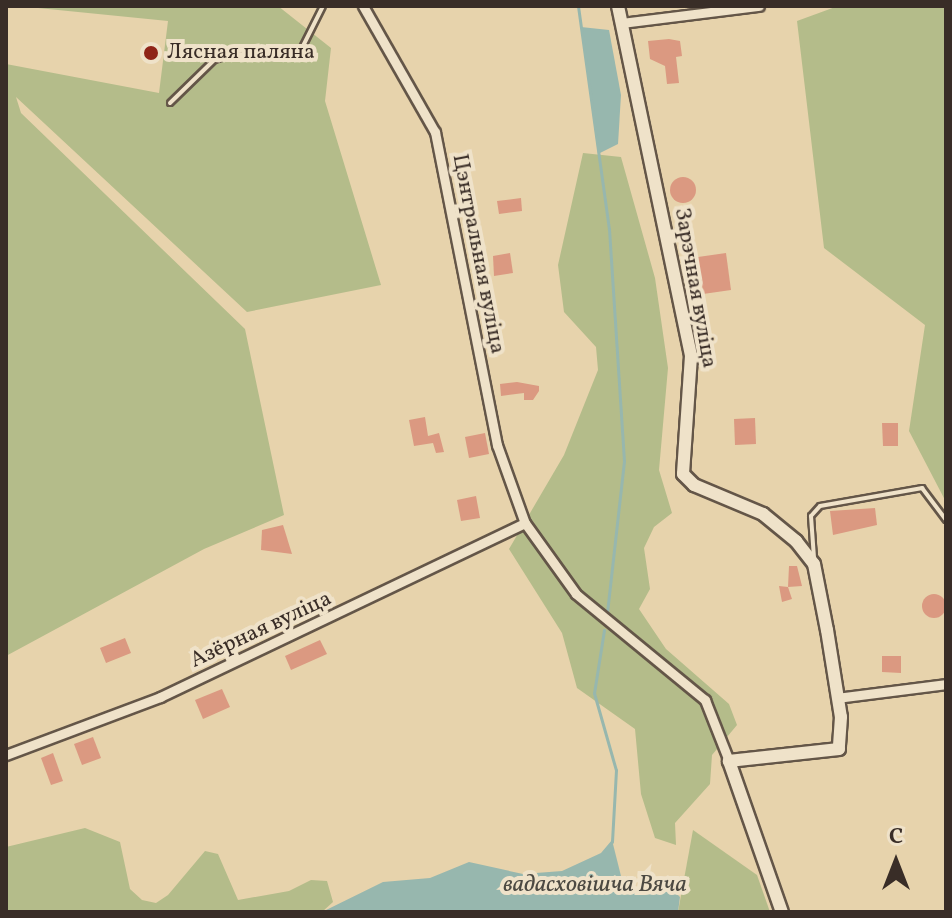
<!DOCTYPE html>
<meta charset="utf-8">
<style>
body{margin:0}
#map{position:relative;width:952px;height:918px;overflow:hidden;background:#e7d3ac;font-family:Vollkorn,serif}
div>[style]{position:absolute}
.green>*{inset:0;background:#b4bc8a}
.water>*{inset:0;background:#97b7ae}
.stream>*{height:3px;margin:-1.5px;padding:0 1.5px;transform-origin:1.5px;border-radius:1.5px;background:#97b7ae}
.building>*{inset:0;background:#db9981}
.round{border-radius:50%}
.roads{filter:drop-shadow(2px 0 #645648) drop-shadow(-2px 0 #645648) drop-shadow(0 2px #645648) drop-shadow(0 -2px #645648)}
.lane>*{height:4px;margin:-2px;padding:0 2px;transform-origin:2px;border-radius:2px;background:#efe2c9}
.street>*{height:9px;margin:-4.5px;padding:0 4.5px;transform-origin:4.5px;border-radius:4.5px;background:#efe2c9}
.secondary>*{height:12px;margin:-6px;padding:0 6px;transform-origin:6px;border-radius:6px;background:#efe2c9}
.dots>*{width:22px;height:22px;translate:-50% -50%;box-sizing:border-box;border:4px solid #efe2c9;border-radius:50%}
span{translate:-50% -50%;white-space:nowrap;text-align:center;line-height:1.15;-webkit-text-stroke:8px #efe2c9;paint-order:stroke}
.poi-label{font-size:22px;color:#392d27}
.left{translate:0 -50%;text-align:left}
.street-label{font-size:22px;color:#392d27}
.water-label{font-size:24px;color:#4c4942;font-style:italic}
.frame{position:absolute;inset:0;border:8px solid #392d27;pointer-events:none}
.north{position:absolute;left:856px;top:822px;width:80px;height:80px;-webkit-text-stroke:6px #efe2c9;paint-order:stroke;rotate:0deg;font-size:22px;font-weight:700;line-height:32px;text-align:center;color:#392d27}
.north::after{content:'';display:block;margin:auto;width:28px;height:36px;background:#392d27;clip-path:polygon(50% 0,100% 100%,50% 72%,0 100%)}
</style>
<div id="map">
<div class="green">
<div style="clip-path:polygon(18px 6px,278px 6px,331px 48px,325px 101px,381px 285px,247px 312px,16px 97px,21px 113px,245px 329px,284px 515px,204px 549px,6px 656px,6px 64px,159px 93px,168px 21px)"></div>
<div style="clip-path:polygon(838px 6px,946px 6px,946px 502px,909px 431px,925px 325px,824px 248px,797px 21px)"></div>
<div style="clip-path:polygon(583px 153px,621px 157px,655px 278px,668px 368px,659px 470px,672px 513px,654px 527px,644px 548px,650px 589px,639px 609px,666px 649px,729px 704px,737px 725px,712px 755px,710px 784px,675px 823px,676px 845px,655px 838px,641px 794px,635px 729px,577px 688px,562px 633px,509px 549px,564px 455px,598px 370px,596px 347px,564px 312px,558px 265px)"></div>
<div style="clip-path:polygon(85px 828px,120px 842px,130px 889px,142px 900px,156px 903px,168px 895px,205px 851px,218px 854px,238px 900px,289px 891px,311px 880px,327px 881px,333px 902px,322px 912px,6px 912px,6px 847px)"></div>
<div style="clip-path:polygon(693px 830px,757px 875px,770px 912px,678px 912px)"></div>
</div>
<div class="water">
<div style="clip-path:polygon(581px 27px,609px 30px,621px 95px,618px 144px,598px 154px)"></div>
<div style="clip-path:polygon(612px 840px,624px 888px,635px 893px,674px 891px,680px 897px,678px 912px,322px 912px,383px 882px,430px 878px,469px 862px,523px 874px,562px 871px,601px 853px)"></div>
</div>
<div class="stream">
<div style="left:578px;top:6px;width:225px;rotate:82.1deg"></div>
<div style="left:609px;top:229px;width:232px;rotate:86.3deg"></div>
<div style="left:624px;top:461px;width:153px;rotate:96.4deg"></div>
<div style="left:604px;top:630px;width:64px;rotate:99deg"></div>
<div style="left:594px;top:693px;width:80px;rotate:74.1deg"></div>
<div style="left:616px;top:770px;width:72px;rotate:93.2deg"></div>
</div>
<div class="building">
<div style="clip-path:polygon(669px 39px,680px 41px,682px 56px,676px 57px,679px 83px,667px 84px,665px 66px,650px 59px,648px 41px)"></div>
<div class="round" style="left:670px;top:177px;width:26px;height:26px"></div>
<div style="clip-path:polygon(521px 198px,522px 211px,499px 214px,497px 201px)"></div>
<div style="clip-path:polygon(510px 253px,513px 273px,494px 276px,493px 256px)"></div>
<div style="clip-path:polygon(726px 253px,731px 290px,703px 294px,698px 257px)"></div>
<div style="clip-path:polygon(517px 382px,539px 386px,539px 391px,533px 400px,524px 400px,524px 393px,501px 396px,500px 384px)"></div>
<div style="clip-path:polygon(425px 417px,428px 436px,439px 433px,444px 452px,436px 453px,433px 443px,414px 446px,409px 420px)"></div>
<div style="clip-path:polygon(755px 418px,756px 444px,735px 445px,734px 419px)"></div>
<div style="clip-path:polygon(882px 423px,898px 423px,898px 446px,883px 446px)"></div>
<div style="clip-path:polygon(485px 433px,489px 454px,469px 458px,465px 437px)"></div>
<div style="clip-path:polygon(476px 496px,480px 518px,461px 521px,457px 500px)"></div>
<div style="clip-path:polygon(875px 508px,877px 525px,833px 535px,830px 511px)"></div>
<div style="clip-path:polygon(283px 525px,292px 554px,261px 550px,262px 530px)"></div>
<div style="clip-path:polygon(789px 566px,797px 566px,802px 586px,788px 587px,792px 599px,782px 602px,779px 586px,788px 587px)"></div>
<div class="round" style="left:922px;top:594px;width:24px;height:24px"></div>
<div style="clip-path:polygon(125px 638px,131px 653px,106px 663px,100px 648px)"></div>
<div style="clip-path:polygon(320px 640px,327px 654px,291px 670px,285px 656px)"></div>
<div style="clip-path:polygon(882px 656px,901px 656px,901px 673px,882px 672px)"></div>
<div style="clip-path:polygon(222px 689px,230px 707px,203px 719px,195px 700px)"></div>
<div style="clip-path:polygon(93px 737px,101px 758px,82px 765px,74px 744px)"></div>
<div style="clip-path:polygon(53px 753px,63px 781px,51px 785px,41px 758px)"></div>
</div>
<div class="roads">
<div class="lane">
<div style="left:170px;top:103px;width:62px;rotate:-44.3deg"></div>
<div style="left:214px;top:60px;width:22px;rotate:-16deg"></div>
<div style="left:235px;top:54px;width:49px;rotate:4.7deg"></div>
<div style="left:284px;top:58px;width:19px;rotate:-25deg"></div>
<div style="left:301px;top:50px;width:49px;rotate:-63.4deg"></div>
<div style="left:814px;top:558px;width:42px;rotate:-94.1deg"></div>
<div style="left:811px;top:516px;width:13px;rotate:-48deg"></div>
<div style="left:820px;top:506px;width:104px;rotate:-10deg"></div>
<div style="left:922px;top:488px;width:40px;rotate:53deg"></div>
</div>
<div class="street">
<div style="left:363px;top:6px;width:145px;rotate:60.3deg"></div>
<div style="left:435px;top:132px;width:319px;rotate:78.8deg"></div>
<div style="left:497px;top:445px;width:83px;rotate:70.3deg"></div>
<div style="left:525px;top:523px;width:87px;rotate:54.3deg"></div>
<div style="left:576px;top:594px;width:167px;rotate:39.4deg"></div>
<div style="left:705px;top:700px;width:66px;rotate:68.5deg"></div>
<div style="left:622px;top:23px;width:138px;rotate:-7.1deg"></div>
<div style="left:837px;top:698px;width:110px;rotate:-7.3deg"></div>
<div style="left:6px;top:755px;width:165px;rotate:-20.6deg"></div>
<div style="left:160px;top:697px;width:404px;rotate:-25.5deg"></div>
</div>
<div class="secondary">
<div style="left:618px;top:6px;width:358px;rotate:78.2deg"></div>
<div style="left:691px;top:356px;width:118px;rotate:93.9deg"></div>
<div style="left:683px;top:474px;width:16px;rotate:45deg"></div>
<div style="left:694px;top:485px;width:75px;rotate:22.8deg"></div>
<div style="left:763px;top:514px;width:43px;rotate:39.3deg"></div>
<div style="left:796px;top:541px;width:29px;rotate:52deg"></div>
<div style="left:814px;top:564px;width:67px;rotate:78.9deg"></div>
<div style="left:827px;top:630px;width:88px;rotate:80.9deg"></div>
<div style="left:841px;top:717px;width:32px;rotate:94deg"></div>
<div style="left:839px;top:749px;width:111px;rotate:173.8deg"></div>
<div style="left:729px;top:761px;width:160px;rotate:70.7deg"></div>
</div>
</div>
<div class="dots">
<div style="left:151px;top:53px;background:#8f2418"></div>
</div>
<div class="poi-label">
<span class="left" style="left:167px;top:53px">Лясная паляна</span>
</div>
<div class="street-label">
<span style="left:478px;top:254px;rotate:79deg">Цэнтральная вуліца</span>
<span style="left:695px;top:288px;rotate:80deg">Зарэчная вуліца</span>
<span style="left:261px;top:630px;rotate:-25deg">Азёрная вуліца</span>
</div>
<div class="water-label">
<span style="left:595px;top:886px">вадасховішча Вяча</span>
</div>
<div class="frame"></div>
<div class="north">С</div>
</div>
